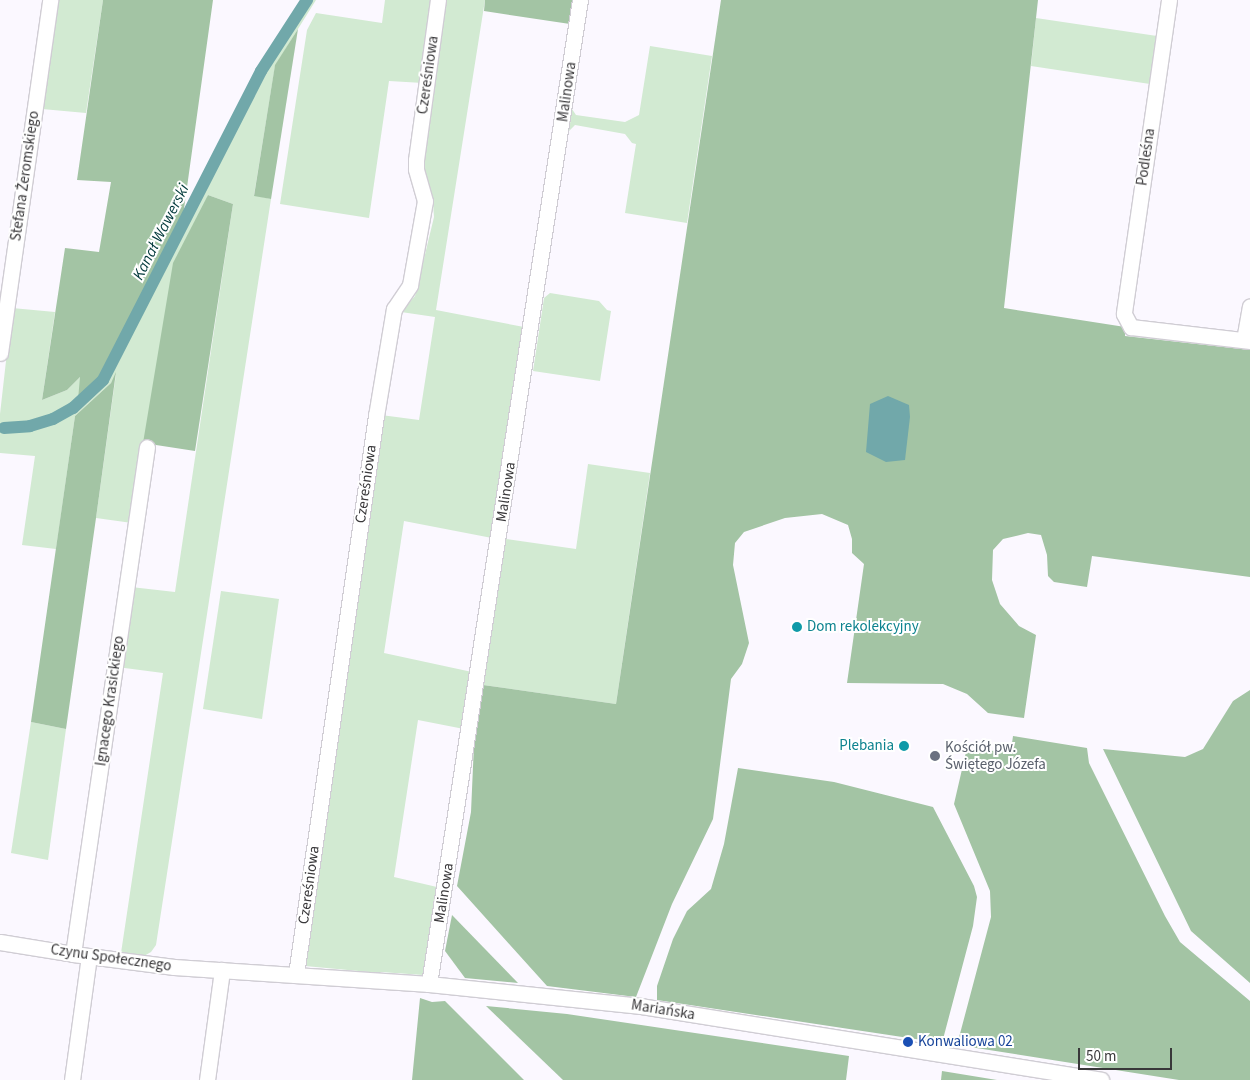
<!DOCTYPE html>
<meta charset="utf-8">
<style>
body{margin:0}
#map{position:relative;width:1250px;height:1080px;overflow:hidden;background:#fbf8ff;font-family:"Source Sans 3",sans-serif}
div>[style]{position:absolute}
.green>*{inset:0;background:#d2ead2}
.forest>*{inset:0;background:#a3c4a4}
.water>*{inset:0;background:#71a8aa}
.canal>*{height:12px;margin:-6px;padding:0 6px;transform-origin:6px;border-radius:6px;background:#71a8aa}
.roads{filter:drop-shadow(1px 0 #d0cdd4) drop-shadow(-1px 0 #d0cdd4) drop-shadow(0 1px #d0cdd4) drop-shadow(0 -1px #d0cdd4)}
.minor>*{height:15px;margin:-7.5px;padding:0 7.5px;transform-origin:7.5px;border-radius:7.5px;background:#fff}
.dots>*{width:14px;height:14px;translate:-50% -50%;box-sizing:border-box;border:2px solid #fff;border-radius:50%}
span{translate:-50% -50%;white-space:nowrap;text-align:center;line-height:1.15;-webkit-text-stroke:4px #fff;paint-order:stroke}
.street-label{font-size:15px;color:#39383a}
.culture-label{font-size:15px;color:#0d838f}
.left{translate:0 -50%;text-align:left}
.right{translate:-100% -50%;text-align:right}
.worship-label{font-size:15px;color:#5b616d}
.transit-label{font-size:15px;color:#164399}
.water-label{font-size:16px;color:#00383a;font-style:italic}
.scale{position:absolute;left:1078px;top:1048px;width:94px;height:22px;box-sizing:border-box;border:2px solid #39383a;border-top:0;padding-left:6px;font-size:15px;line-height:18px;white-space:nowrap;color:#39383a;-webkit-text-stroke:4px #fff;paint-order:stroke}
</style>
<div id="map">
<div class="green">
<div style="clip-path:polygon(56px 0,103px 0,86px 113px,42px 109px)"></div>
<div style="clip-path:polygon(301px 0,316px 0,275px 66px,254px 195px,271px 199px,156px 945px,151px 952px,144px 956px,121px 953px,163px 673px,117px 667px,131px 587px,175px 592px,233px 204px,208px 195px,132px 523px,96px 518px,116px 374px,111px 383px,75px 416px,56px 549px,22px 545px,35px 456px,0 453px,0 414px,12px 308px,55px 312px,42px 400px,67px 390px,81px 376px,79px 400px,102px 377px,260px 66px)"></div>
<div style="clip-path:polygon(385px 0,434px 0,423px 83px,389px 81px,369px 218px,280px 204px,307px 30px,316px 13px,382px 23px)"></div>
<div style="clip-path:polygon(443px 0,485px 0,436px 310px,524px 327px,492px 538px,404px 521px,384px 653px,472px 672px,464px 729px,418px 720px,394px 877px,437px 887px,423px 975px,381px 972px,380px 973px,305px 966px,303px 960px,381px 415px,419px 420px,435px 317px,401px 312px,415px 296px,434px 217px,433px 203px,421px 170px)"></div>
<div style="clip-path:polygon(1036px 18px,1157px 36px,1150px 84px,1031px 66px)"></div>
<div style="clip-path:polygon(650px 46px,712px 56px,687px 223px,625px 213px,636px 144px,632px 143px,625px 134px,575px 125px,569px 131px,572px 109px,576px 115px,625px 122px,639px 115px)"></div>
<div style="clip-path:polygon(550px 293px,599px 301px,607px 310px,611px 311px,600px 381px,533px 371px,544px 298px)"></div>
<div style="clip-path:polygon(588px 464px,650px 473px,616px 704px,483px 685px,506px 539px,576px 549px)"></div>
<div style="clip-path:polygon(221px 591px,279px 599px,262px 719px,203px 709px)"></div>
<div style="clip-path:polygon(31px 722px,66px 729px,48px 860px,11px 853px)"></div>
</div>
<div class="forest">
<div style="clip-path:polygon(103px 0,213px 0,183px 216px,102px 377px,78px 400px,80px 377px,67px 390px,42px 400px,65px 248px,99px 252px,111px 182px,77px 180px)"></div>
<div style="clip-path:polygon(485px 0,574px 0,570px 24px,484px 11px)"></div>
<div style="clip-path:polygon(721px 0,1038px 0,1004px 308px,1125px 327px,1125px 336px,1250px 350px,1250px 577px,1092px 556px,1087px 587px,1054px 582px,1048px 576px,1047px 555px,1041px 535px,1028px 533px,1003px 539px,993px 550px,992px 580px,1000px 604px,1019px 626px,1036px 635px,1024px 718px,988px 713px,967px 694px,943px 684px,847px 683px,864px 564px,852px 553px,852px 539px,848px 525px,822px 514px,785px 518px,744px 532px,735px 543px,733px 565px,749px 643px,742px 664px,731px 679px,713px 819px,672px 904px,636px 997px,547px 986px,457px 886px,471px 812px,474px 744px,483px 685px,616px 704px)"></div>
<div style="clip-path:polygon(298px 29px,271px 199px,254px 196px,275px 65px)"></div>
<div style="clip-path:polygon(208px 195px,233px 204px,195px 451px,143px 443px,173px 263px)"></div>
<div style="clip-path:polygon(116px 372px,96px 518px,66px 729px,31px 722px,75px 416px,111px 383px)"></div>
<div style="clip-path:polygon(1250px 690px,1250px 983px,1191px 931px,1103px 749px,1185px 757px,1203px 749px,1233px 701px)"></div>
<div style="clip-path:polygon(1013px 736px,1087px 748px,1089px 763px,1165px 916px,1180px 942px,1250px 1001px,1250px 1080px,1179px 1080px,957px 1045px,991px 917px,990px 891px,954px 804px,966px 752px,1011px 750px)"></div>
<div style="clip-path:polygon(738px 768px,834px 782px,933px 807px,974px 886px,977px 897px,973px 926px,942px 1043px,657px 1000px,657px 986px,673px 939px,687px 911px,711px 889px,724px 844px)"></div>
<div style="clip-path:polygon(452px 915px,518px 983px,465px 978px,445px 951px)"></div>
<div style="clip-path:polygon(420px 998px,432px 1002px,445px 1001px,524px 1080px,412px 1080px)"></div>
<div style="clip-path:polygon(486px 1006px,567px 1014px,849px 1056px,846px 1080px,563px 1080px)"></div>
<div style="clip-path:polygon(942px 1071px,997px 1080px,941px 1080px)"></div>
</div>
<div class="water">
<div style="clip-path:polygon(888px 396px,909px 405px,910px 417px,905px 460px,886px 462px,866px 452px,870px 404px)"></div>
</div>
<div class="canal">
<div style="left:4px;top:428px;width:26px;rotate:-4deg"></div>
<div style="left:30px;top:426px;width:24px;rotate:-17deg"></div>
<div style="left:53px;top:419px;width:23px;rotate:-29deg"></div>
<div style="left:73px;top:408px;width:41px;rotate:-43deg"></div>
<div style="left:103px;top:380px;width:347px;rotate:-62.9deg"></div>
<div style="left:261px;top:71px;width:85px;rotate:-57.1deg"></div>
</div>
<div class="roads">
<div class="minor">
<div style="left:1169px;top:0;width:317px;rotate:98.2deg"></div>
<div style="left:1124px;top:314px;width:15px;rotate:62deg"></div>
<div style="left:1131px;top:327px;width:120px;rotate:6.7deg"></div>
<div style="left:1244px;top:340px;width:34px;rotate:-80deg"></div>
<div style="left:0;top:353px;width:357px;rotate:-81.9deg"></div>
<div style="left:0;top:942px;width:74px;rotate:9.3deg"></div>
<div style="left:73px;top:954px;width:102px;rotate:7.3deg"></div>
<div style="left:174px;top:967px;width:256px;rotate:3.8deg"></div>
<div style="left:429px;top:984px;width:213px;rotate:5.9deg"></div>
<div style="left:641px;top:1006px;width:466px;rotate:9.1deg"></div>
<div style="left:73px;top:954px;width:512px;rotate:-81.7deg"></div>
<div style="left:296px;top:975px;width:565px;rotate:-81.86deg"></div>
<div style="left:376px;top:416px;width:109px;rotate:-80.5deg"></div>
<div style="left:394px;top:309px;width:29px;rotate:-56deg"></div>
<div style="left:410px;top:285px;width:85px;rotate:-79.9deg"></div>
<div style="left:425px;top:201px;width:33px;rotate:-106deg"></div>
<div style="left:416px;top:169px;width:9px;rotate:-90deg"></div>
<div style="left:416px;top:160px;width:162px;rotate:-82.2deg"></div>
<div style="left:429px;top:984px;width:996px;rotate:-81.28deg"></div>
<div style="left:72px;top:1080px;width:125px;rotate:-82.2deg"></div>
<div style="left:207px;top:1080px;width:111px;rotate:-82.2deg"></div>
</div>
</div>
<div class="dots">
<div style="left:797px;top:627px;background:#0f9aa8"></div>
<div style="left:904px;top:746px;background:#0f9aa8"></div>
<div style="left:935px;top:756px;background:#6b7280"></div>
<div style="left:908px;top:1042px;background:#1a4fb4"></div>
</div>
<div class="street-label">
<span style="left:428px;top:75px;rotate:-82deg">Czereśniowa</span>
<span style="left:567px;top:92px;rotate:-82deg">Malinowa</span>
<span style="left:1146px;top:157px;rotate:-82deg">Podleśna</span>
<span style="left:25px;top:176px;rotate:-82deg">Stefana Żeromskiego</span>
<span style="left:366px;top:484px;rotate:-82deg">Czereśniowa</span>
<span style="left:506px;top:492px;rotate:-81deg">Malinowa</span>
<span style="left:110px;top:701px;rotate:-82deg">Ignacego Krasickiego</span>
<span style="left:309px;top:885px;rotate:-82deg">Czereśniowa</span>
<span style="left:444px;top:893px;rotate:-81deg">Malinowa</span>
<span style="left:111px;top:958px;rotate:8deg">Czynu Społecznego</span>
<span style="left:663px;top:1010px;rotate:9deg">Mariańska</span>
</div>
<div class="culture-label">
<span class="left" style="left:807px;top:627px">Dom rekolekcyjny</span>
<span class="right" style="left:894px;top:746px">Plebania</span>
</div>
<div class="worship-label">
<span class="left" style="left:945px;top:756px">Kościół pw.<br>Świętego Józefa</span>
</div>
<div class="transit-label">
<span class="left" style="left:918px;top:1042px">Konwaliowa 02</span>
</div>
<div class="water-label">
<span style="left:161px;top:232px;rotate:-63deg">Kanał Wawerski</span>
</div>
<div class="scale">50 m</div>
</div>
